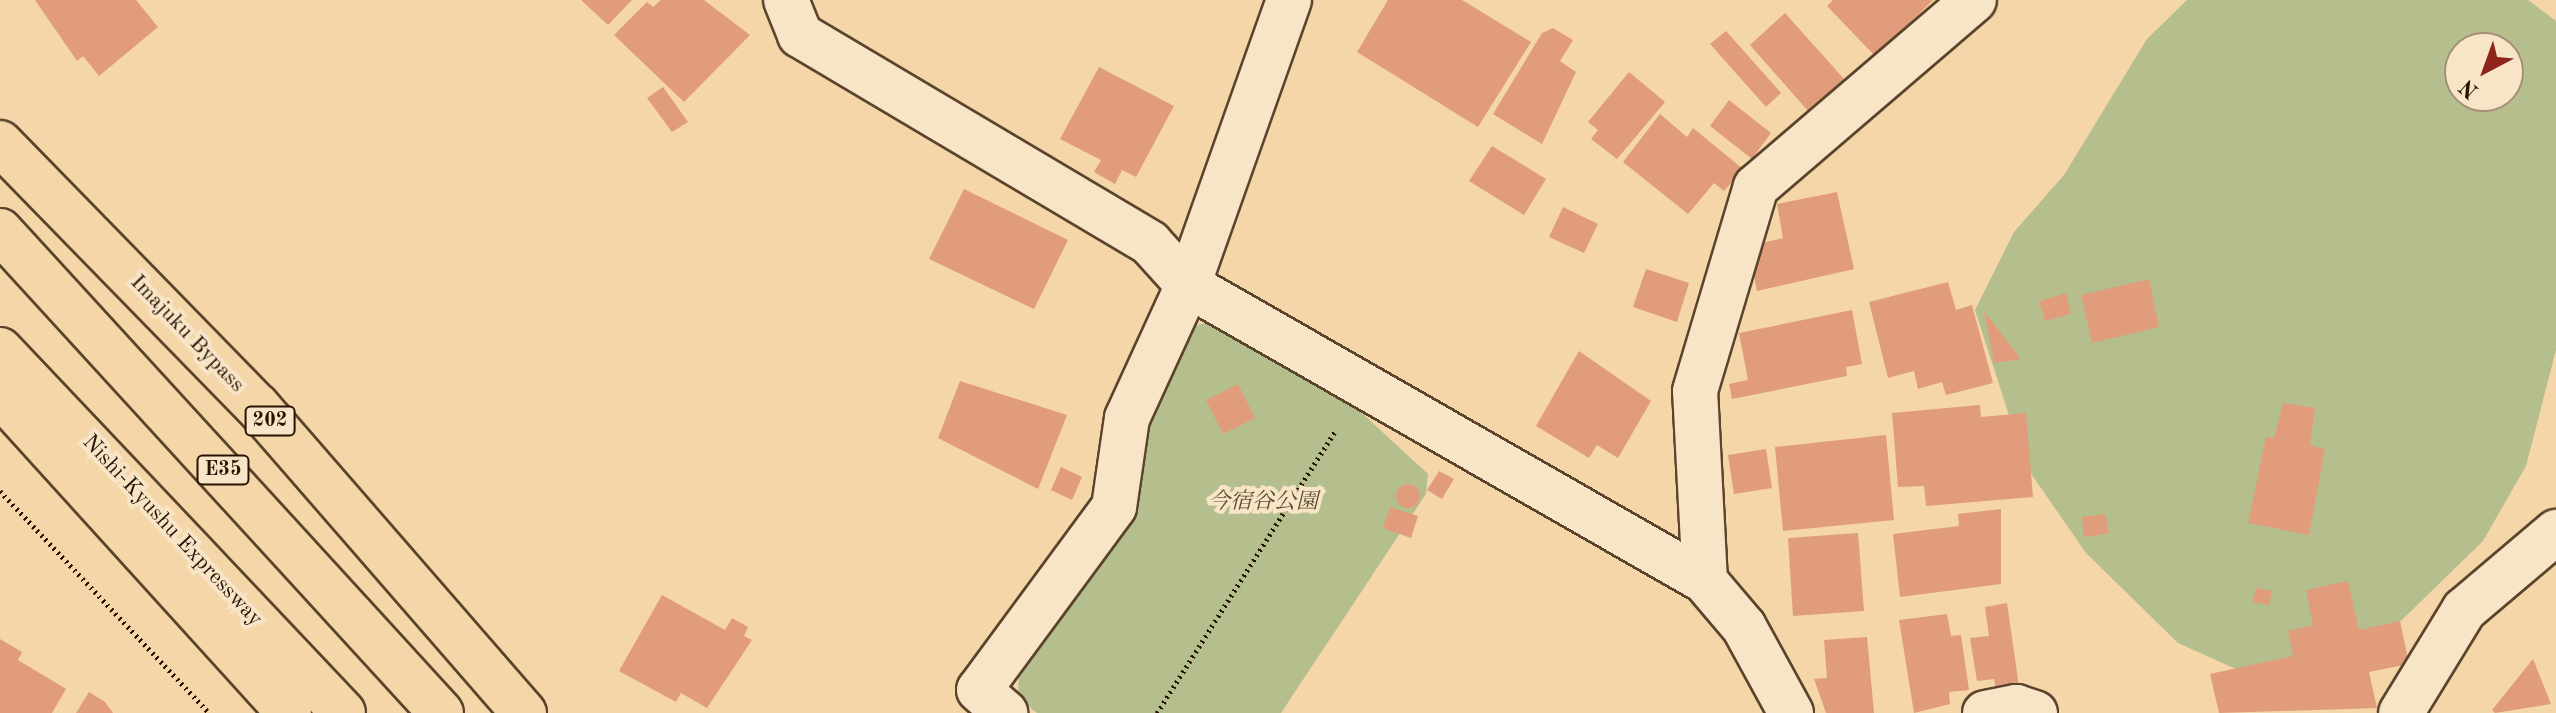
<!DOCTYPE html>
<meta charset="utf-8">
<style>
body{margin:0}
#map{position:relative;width:2556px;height:713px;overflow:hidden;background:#f4d6a8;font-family:"Old Standard TT","Noto Serif JP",serif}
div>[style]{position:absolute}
.green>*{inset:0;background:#b5bf8d}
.building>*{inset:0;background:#e19c7c}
.round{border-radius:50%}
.path>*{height:5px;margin-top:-2.5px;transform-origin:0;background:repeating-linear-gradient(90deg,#261302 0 2px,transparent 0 6px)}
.roads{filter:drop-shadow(2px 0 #5a442c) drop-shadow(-2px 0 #5a442c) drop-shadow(0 2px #5a442c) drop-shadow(0 -2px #5a442c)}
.minor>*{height:44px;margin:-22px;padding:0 22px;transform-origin:22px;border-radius:22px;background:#f8e4c6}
.highway>*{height:44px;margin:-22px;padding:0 22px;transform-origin:22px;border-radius:22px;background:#f4d6a8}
span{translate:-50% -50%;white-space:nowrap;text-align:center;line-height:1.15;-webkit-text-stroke:8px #f8e4c6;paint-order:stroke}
.shield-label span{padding:2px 6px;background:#f8e4c6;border:2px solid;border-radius:6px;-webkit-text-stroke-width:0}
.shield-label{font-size:20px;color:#261302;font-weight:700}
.street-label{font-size:22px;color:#261302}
.park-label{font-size:22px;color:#584f33;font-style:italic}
.north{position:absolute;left:2444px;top:32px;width:80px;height:80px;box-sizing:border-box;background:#f8e4c6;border:2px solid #a49078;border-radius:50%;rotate:221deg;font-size:22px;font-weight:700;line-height:32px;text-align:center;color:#261302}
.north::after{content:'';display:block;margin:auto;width:28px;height:36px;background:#8f2418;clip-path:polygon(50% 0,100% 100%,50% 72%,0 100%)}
</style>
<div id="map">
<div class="green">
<div style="clip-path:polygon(evenodd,2187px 0,2528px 0,2556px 21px,2556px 350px,2526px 466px,2483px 541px,2332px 688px,2267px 683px,2178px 643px,2086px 553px,2025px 465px,1975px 310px,2014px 232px,2064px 175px,2147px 39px,2187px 0,2460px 48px,2508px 48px,2508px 96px,2460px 96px,2460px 48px)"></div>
<div style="clip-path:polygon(1210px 321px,1352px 404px,1428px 474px,1426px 494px,1281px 713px,1037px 713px,1018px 698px,1019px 674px,1121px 532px,1137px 450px,1186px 329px)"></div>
</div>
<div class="building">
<div style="clip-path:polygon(35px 0,136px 0,158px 27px,99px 76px,83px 56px,77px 61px)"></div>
<div style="clip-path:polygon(581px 0,632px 0,608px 25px)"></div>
<div style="clip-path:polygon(661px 0,704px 0,750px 35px,684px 102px,614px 35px,647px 2px,653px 7px)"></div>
<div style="clip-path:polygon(1388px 0,1462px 0,1531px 42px,1478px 127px,1357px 52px)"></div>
<div style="clip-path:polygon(1833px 0,1933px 0,1876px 57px,1827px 6px)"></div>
<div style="clip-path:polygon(1785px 13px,1844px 79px,1808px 111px,1750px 45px)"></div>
<div style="clip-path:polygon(1553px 28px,1573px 40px,1560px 61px,1576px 72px,1542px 144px,1493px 114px,1542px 33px)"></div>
<div style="clip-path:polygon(1726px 31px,1781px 93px,1766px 107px,1710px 44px)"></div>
<div style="clip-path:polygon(1099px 67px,1174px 106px,1136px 177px,1122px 170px,1115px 184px,1094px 172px,1101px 160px,1060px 139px)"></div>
<div style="clip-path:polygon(1629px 72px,1665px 102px,1617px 159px,1591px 139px,1598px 130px,1588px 122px)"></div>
<div style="clip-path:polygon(663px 87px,688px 122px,672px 132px,647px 98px)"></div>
<div style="clip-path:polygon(1729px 100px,1771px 133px,1752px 159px,1710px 126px)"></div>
<div style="clip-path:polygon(1660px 114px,1687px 137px,1693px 128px,1743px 169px,1724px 191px,1714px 183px,1688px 214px,1623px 162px)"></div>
<div style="clip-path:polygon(1492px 146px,1546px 179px,1524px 215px,1469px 181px)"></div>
<div style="clip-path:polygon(964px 189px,1068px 240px,1034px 309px,929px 259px)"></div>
<div style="clip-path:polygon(1837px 192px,1854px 269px,1757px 291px,1748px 246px,1783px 238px,1777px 204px)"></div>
<div style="clip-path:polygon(1563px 207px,1598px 224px,1584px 253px,1549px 237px)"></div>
<div style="clip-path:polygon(1646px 269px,1689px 283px,1677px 322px,1633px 307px)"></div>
<div style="clip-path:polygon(2149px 279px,2159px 327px,2092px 343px,2081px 295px)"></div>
<div style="clip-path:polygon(1948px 282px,1956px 310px,1972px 305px,1993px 383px,1946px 395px,1942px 382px,1918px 389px,1914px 371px,1888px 378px,1869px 302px)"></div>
<div style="clip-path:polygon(2066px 293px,2071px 314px,2045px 321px,2039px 301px)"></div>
<div style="clip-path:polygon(1852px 310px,1862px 364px,1846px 367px,1847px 376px,1732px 399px,1729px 384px,1748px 380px,1739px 333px)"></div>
<div style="clip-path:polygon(1984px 311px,2021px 359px,1994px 363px)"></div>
<div style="clip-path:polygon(1579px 351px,1651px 401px,1618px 458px,1597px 445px,1589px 458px,1536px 426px)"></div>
<div style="clip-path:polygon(960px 381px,1067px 415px,1038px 489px,938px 438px)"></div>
<div style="clip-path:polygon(1238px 384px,1255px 418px,1223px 434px,1206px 400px)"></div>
<div style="clip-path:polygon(2283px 403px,2315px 408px,2310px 445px,2325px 449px,2309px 535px,2248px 523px,2266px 437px,2274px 438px)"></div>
<div style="clip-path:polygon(1980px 405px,1981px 417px,2026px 413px,2033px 497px,1926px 506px,1924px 486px,1898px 487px,1892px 413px)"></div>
<div style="clip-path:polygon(1886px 435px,1894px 520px,1783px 531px,1775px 447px)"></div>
<div style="clip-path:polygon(1766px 449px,1772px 488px,1734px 494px,1728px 455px)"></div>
<div style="clip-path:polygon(1061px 467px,1082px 477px,1072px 500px,1051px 490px)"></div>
<div style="clip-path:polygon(1439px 471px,1454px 479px,1442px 499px,1427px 490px)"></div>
<div class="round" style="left:1396px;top:484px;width:24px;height:24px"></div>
<div style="clip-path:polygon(1390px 507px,1418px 516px,1411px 538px,1383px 528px)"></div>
<div style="clip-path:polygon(2001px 509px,2001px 584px,1900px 597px,1893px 534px,1959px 526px,1958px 514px)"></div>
<div style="clip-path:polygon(2105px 514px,2109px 533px,2084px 537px,2082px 517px)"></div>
<div style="clip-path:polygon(1858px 533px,1864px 611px,1793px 616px,1788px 538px)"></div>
<div style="clip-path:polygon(2348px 581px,2359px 630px,2400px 621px,2409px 664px,2369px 672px,2377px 708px,2219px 713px,2210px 674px,2293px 656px,2288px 631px,2313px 625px,2306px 590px)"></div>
<div style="clip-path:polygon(2256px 588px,2272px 591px,2269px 605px,2253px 602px)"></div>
<div style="clip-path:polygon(662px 595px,725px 630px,732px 618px,748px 627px,744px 636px,752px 640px,707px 708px,681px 693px,676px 702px,619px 671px)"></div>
<div style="clip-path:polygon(2007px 603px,2019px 687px,1996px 691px,1994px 679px,1977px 681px,1970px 638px,1989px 636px,1985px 607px)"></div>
<div style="clip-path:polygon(1947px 614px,1951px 636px,1961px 635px,1969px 690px,1949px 692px,1950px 704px,1914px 713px,1899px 620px)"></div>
<div style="clip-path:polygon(1867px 637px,1874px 713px,1826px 713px,1814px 679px,1827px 678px,1824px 640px)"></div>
<div style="clip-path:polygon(0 639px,22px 652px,18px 660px,66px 689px,52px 713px,0 713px)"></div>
<div style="clip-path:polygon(2533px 659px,2551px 704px,2495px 713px,2492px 710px)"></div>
<div style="clip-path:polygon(89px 692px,105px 702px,113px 713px,76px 713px)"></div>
</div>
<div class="path">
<div style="left:0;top:491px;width:305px;rotate:46.7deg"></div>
<div style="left:1157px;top:713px;width:335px;rotate:-57.7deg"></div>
</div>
<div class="roads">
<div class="minor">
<div style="left:786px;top:0;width:38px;rotate:68deg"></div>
<div style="left:800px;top:35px;width:407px;rotate:30.7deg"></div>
<div style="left:1150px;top:243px;width:57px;rotate:47.9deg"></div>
<div style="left:1188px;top:285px;width:146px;rotate:114.6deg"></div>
<div style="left:1127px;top:418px;width:90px;rotate:98.3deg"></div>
<div style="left:1114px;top:507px;width:227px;rotate:126.4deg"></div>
<div style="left:979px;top:690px;width:35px;rotate:41deg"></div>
<div style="left:1289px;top:0;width:302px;rotate:109.5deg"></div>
<div style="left:1188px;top:285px;width:596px;rotate:29.79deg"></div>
<div style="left:1705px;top:581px;width:60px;rotate:49.7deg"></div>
<div style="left:1744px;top:627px;width:98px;rotate:61.3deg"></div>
<div style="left:1705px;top:581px;width:190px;rotate:-93deg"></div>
<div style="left:1695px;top:391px;width:213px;rotate:-73.4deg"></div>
<div style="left:1756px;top:187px;width:287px;rotate:-40.6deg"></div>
<div style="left:1985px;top:713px;width:32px;rotate:-11deg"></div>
<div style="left:2016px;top:707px;width:20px;rotate:18deg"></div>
<div style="left:2401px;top:713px;width:121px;rotate:-58.5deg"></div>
<div style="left:2464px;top:610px;width:121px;rotate:-40.3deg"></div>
</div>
<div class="highway">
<div style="left:0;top:143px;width:368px;rotate:45.7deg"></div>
<div style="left:257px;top:406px;width:407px;rotate:49deg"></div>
<div style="left:0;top:231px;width:653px;rotate:47.54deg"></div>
<div style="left:0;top:350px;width:499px;rotate:46.6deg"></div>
<div style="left:0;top:394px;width:430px;rotate:47.8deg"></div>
</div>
</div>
<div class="shield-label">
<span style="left:270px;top:421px">202</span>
<span style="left:223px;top:470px">E35</span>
</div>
<div class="street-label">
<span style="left:187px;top:334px;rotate:46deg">Imajuku Bypass</span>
<span style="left:172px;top:531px;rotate:47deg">Nishi-Kyushu Expressway</span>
</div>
<div class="park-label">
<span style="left:1263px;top:503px">今宿谷公園</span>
</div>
<div class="north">N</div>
</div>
